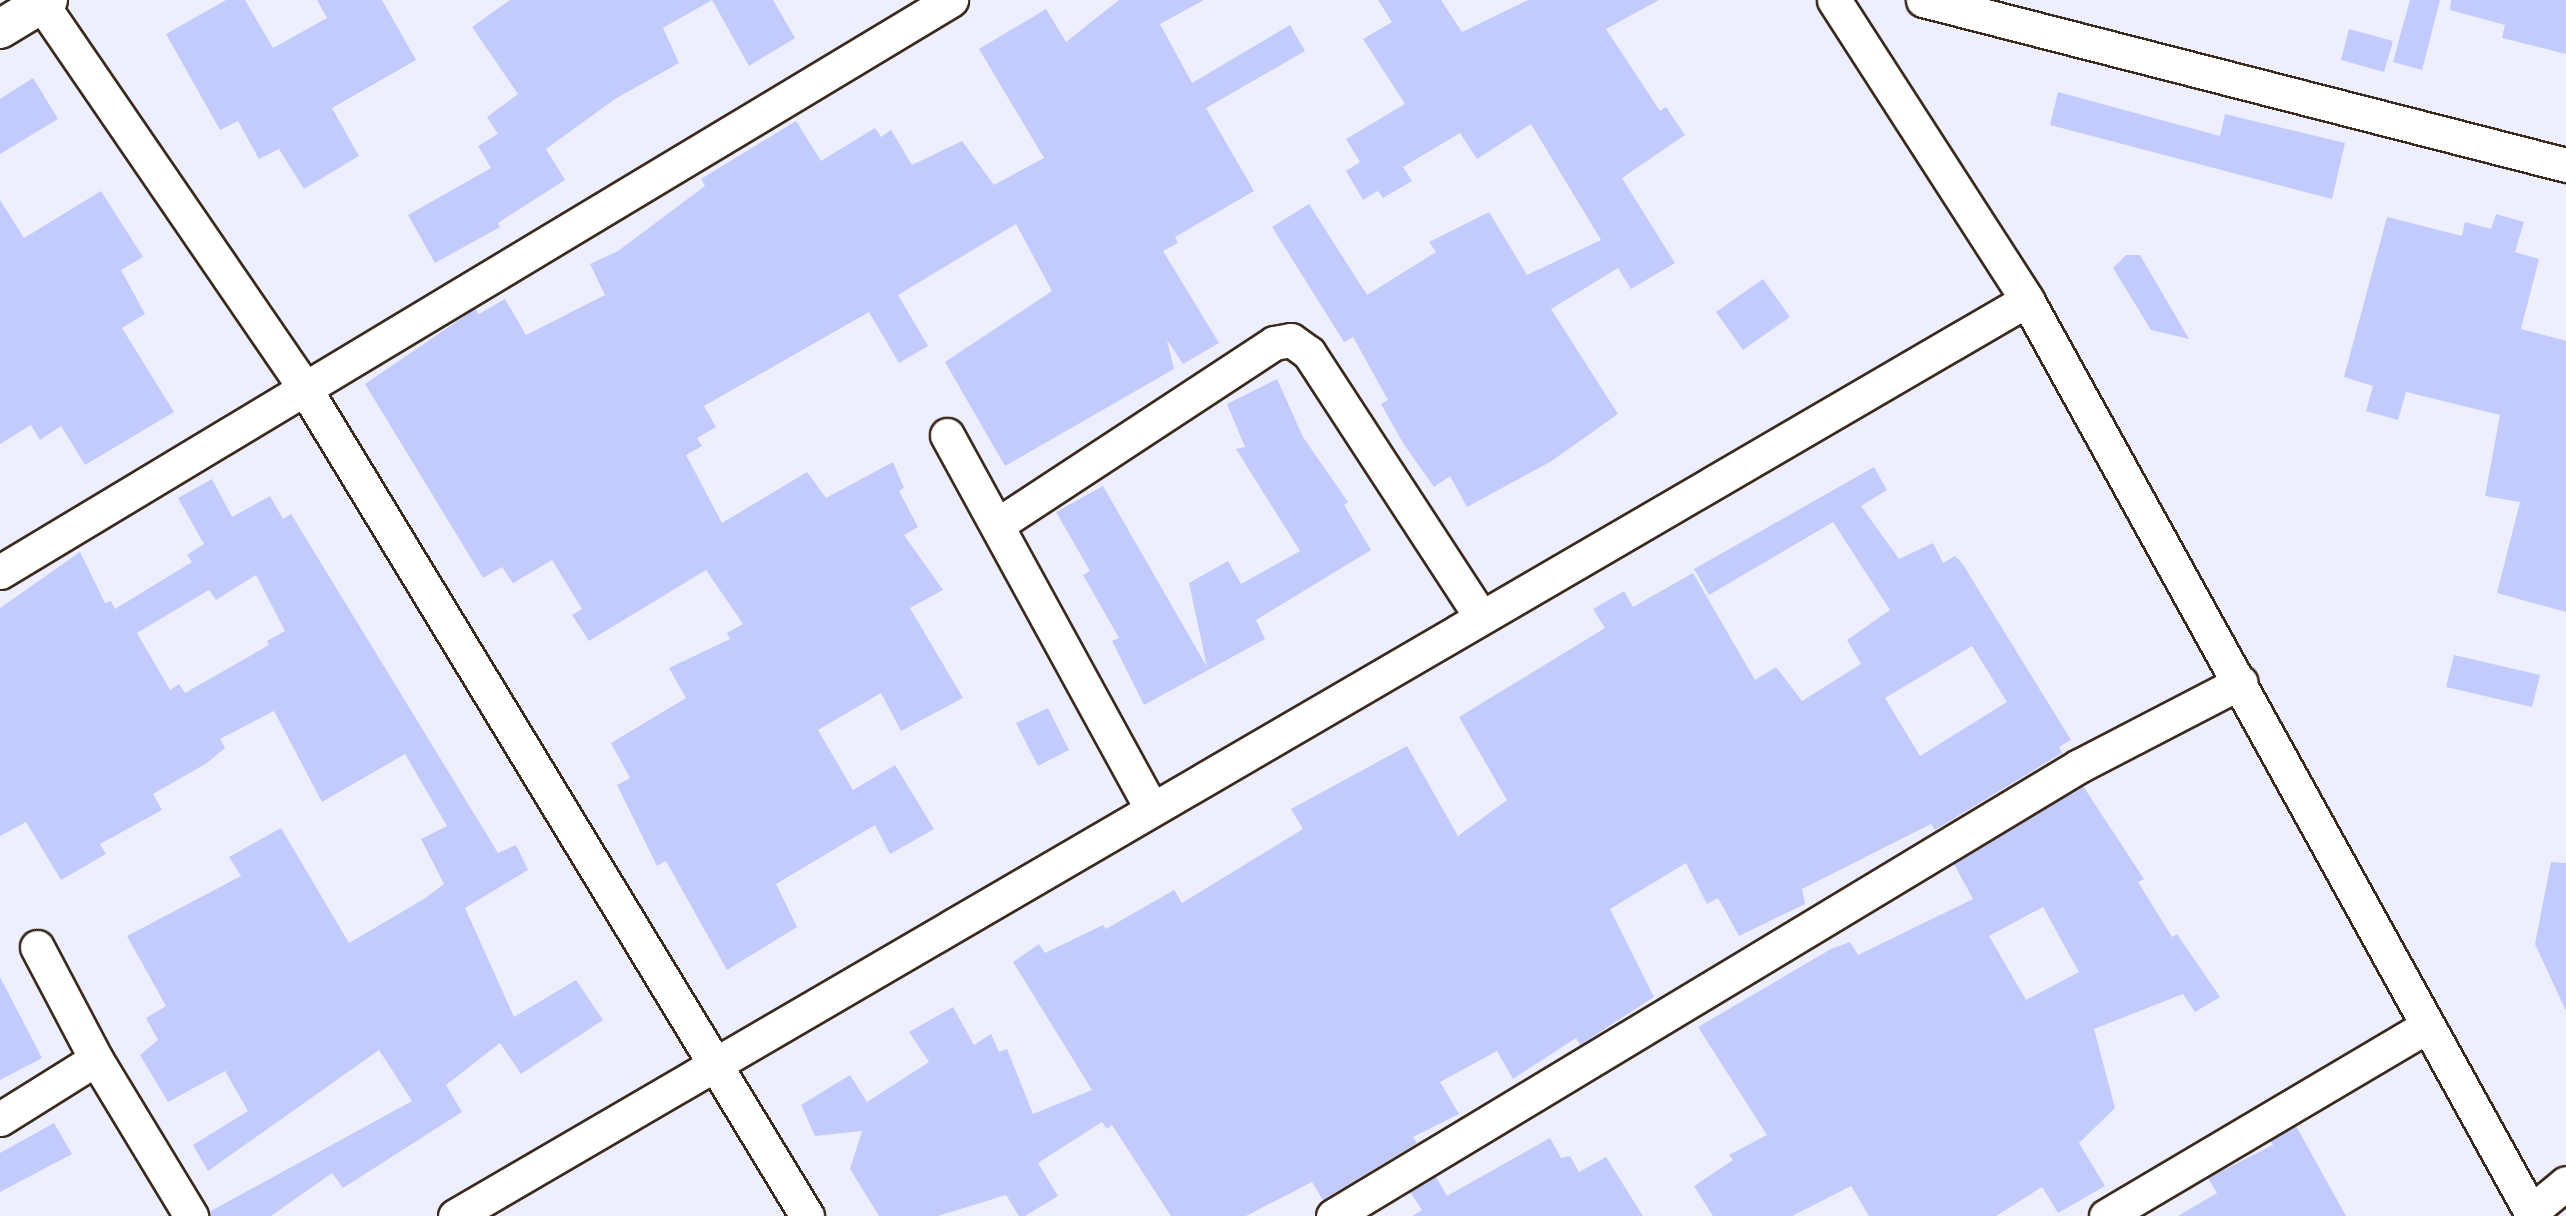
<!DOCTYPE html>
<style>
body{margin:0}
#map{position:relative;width:2566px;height:1216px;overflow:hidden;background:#edeffe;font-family:Pangolin,sans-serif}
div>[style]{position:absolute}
.building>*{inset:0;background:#c3cbfd}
.roads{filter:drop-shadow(2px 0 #3b2a1e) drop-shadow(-2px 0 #3b2a1e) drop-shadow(0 2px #3b2a1e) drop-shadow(0 -2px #3b2a1e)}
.street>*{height:33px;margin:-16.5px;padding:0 16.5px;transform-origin:16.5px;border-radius:16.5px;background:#fff}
.primary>*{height:38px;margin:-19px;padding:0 19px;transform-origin:19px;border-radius:19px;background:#fff}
span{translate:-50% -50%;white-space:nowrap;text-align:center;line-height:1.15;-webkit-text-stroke:5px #fff;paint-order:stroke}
</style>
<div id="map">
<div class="building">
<div style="clip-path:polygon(226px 0,245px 0,273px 48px,327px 18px,317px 0,382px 0,416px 60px,332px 108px,359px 156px,304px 189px,279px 149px,259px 159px,238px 121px,220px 130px,166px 34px)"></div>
<div style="clip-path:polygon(510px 0,773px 0,795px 38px,749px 66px,712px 0,663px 28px,679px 63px,615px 99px,546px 149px,565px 180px,498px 223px,500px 227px,435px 263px,408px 215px,491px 168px,478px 146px,498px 134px,487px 117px,518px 94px,472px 27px)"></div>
<div style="clip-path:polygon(1119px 0,1204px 0,1160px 24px,1192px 83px,1290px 25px,1305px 51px,1206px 108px,1254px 191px,1175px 237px,1178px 243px,1163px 251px,1219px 343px,1183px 364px,1167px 340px,1174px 369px,1005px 466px,945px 362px,1052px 291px,1016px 224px,898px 295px,928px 346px,899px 363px,869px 312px,704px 406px,716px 427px,697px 438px,702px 446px,686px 455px,722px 523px,807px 472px,826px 498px,893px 462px,904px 488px,899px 491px,918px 527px,904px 535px,943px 590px,910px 608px,963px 698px,901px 731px,881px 693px,818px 730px,853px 790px,895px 765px,934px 829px,890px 854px,875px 825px,776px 884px,797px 927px,727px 970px,666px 861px,657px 866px,617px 785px,630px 778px,611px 743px,686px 698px,669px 668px,730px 639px,727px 633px,743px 624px,706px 570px,589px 641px,572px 615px,582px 609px,552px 560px,513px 583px,502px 567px,483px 578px,365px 384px,475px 309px,479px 314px,505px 299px,526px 335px,605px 295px,590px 264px,618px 251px,705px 186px,701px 179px,796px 121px,821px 161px,875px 128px,881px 137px,891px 130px,912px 165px,962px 141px,994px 185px,1044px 158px,979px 49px,1046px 9px,1066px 42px)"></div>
<div style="clip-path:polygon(1378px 0,1441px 0,1462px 32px,1528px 0,1659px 0,1606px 29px,1660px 111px,1666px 107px,1685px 135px,1622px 178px,1675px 263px,1631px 289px,1618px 268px,1551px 309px,1618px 414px,1550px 462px,1467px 507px,1450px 476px,1434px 487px,1403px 443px,1381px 404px,1388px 400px,1353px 337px,1344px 342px,1272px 227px,1309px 204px,1367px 295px,1436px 252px,1429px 242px,1489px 212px,1527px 275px,1601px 240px,1531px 124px,1477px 159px,1460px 133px,1403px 167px,1412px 181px,1383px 198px,1378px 191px,1363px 200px,1346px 171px,1360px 162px,1346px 139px,1405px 104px,1363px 39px,1392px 22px)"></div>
<div style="clip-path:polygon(2410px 0,2440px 0,2422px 70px,2393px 62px)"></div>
<div style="clip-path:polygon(2451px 0,2566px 0,2566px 54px,2502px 38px,2505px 25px,2450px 10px)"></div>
<div style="clip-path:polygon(2349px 29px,2393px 41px,2384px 72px,2341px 60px)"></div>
<div style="clip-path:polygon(33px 78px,58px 119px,0 154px,0 99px)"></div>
<div style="clip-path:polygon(2058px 92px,2220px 136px,2225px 114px,2345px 143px,2332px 199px,2050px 125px)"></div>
<div style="clip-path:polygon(101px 191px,143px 257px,121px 270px,145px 314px,122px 328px,174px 412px,85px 465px,61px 426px,40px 440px,31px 425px,0 444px,0 200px,24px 238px)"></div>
<div style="clip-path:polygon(2496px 214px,2524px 222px,2515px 252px,2539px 259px,2521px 329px,2566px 341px,2566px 612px,2497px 593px,2520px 502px,2485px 496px,2500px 415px,2406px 392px,2398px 420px,2366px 411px,2373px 386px,2344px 377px,2387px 217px,2462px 236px,2465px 222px,2491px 229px)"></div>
<div style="clip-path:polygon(2126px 255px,2140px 255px,2189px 339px,2151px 330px,2113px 268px)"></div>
<div style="clip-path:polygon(1763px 279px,1790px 317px,1743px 350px,1716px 312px)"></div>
<div style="clip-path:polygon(1277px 379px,1303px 437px,1348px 502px,1344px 505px,1371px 550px,1256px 620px,1265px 639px,1144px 705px,1112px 641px,1119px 638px,1083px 575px,1090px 571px,1056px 512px,1103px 486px,1207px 667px,1189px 583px,1228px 561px,1241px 584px,1300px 551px,1236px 449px,1245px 447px,1227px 404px)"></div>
<div style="clip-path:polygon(evenodd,1874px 467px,1887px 490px,1861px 506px,1899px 559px,1933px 543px,1943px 563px,1955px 556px,1962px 563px,2071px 740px,2059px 747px,2062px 753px,1935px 830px,1931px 824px,1802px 889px,1805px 904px,1739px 936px,1718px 898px,1707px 904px,1686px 863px,1610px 909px,1654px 997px,1580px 1045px,1576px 1038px,1513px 1079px,1497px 1051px,1440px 1082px,1459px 1114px,1413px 1137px,1417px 1143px,1323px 1200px,1312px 1182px,1246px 1216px,1171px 1216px,1112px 1125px,1107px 1129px,1102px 1122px,1038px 1163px,1058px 1196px,1025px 1216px,1019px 1216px,1006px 1195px,938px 1216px,879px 1216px,850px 1169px,862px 1131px,815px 1136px,801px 1105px,850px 1075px,867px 1102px,929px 1062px,909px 1032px,953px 1007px,974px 1045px,991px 1034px,999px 1052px,1007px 1049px,1033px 1114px,1092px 1090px,1013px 962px,1039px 944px,1045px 953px,1103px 925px,1106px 929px,1174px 890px,1182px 903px,1303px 829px,1291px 809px,1407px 746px,1458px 836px,1507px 800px,1459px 717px,1605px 628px,1593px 609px,1624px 591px,1633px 607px,1693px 573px,1755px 680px,1776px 667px,1802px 701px,1861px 664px,1847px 640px,1890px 610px,1833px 522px,1709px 595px,1694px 569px,1874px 467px,1972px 646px,2007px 702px,1920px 756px,1885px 698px,1972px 646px)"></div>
<div style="clip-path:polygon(evenodd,212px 479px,232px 517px,270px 496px,283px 519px,291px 514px,498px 853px,516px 845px,528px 870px,465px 908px,514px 1017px,576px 980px,603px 1020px,521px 1074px,500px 1043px,446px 1085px,462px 1112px,343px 1188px,332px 1173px,271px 1216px,210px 1216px,209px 1212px,412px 1101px,379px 1050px,208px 1171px,193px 1145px,248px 1111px,225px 1071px,168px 1102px,140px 1055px,158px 1040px,146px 1018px,166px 1006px,127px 936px,241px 876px,229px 857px,281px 828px,349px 943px,424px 899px,444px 884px,421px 839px,447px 826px,405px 754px,322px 802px,274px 711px,220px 739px,225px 748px,207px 763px,153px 794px,162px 810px,100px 844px,106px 854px,61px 880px,26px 822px,0 836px,0 608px,80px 552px,105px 603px,111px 601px,115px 609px,192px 562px,187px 555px,204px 544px,178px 498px,212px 479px,256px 575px,285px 631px,267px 641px,269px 645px,185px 693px,179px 684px,170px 690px,137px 633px,209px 590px,216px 600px,256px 575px)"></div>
<div style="clip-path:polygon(2454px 655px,2540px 675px,2532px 707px,2446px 687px)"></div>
<div style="clip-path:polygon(1048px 708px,1069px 750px,1038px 766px,1016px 723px)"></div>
<div style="clip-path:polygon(evenodd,2083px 786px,2144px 879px,2138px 882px,2172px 937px,2177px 934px,2220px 997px,2195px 1012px,2183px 994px,2094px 1029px,2115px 1108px,2079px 1143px,2105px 1186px,2058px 1213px,2042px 1187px,1996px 1216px,1869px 1216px,1851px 1186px,1792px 1216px,1713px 1216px,1694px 1186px,1733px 1160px,1729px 1155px,1767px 1135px,1698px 1027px,1831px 949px,1850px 942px,1858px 955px,1973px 899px,1954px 864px,2083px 786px,2043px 907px,2079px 972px,2026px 1000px,1989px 936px,2043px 907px)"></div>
<div style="clip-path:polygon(2551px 862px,2566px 863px,2566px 1011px,2535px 944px)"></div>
<div style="clip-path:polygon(0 977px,42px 1058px,0 1080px)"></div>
<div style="clip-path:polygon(54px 1123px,72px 1154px,0 1192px,0 1153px)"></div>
<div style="clip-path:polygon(2296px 1126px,2346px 1216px,2178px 1216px,2217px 1193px,2208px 1178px,2273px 1145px,2271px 1141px)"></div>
<div style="clip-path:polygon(1550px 1138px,1561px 1158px,1570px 1156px,1579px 1172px,1606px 1157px,1643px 1216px,1412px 1216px,1422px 1210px,1410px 1192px,1436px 1177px,1447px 1196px)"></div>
</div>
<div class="roads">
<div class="street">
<div style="left:39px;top:0;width:475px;rotate:55.6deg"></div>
<div style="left:307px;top:392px;width:964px;rotate:58.75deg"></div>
<div style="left:1834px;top:0;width:357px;rotate:57.2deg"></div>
<div style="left:2027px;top:300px;width:1046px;rotate:61.08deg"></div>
<div style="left:1923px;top:0;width:664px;rotate:14.39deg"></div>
<div style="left:947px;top:435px;width:425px;rotate:61.3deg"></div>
<div style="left:997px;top:525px;width:331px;rotate:-33.3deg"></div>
<div style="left:1274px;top:343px;width:17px;rotate:-10deg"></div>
<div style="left:1291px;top:340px;width:22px;rotate:36deg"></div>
<div style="left:1309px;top:353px;width:315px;rotate:56.9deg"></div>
<div style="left:0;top:572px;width:1110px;rotate:-31.03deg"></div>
<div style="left:37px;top:947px;width:127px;rotate:62.2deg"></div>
<div style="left:96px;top:1059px;width:184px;rotate:58.8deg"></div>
<div style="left:0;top:1119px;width:113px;rotate:-32deg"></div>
<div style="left:2531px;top:1212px;width:45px;rotate:-39.6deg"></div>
<div style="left:455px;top:1216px;width:1819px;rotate:-30.23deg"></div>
<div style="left:1333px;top:1216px;width:871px;rotate:-31.1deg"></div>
<div style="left:2079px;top:766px;width:182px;rotate:-27.4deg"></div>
<div style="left:2106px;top:1216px;width:371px;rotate:-30.6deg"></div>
</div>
<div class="primary">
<div style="left:0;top:29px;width:56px;rotate:-31.1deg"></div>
</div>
</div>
</div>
